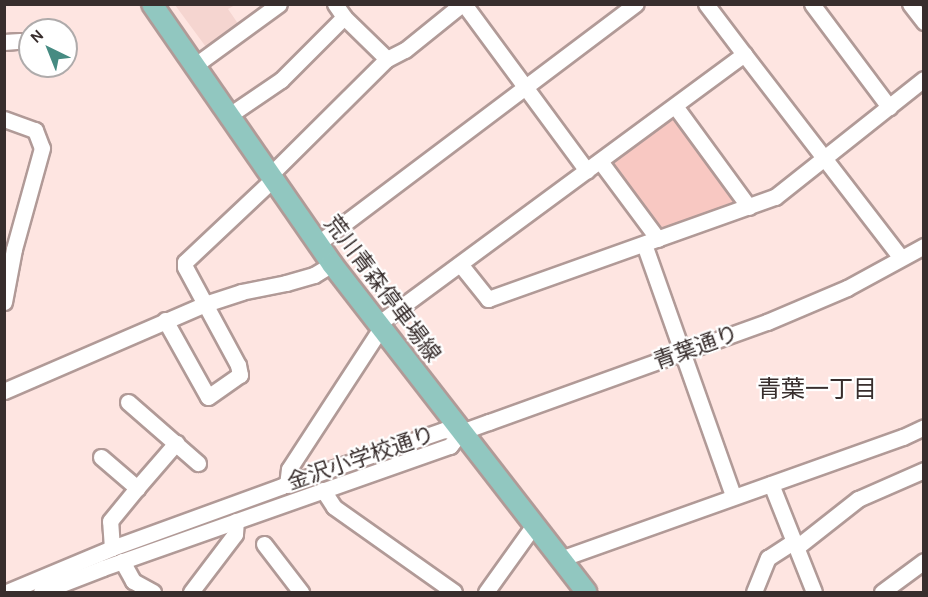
<!DOCTYPE html>
<meta charset="utf-8">
<style>
body{margin:0}
#map{position:relative;width:928px;height:597px;overflow:hidden;background:#fee5e1;font-family:Karla,"Noto Sans JP",sans-serif}
div>[style]{position:absolute}
.built>*{inset:0;background:#f5d5d0}
.green>*{inset:0;background:#f8c8c2}
.roads{filter:drop-shadow(2px 0 #b19a97) drop-shadow(-2px 0 #b19a97) drop-shadow(0 2px #b19a97) drop-shadow(0 -2px #b19a97)}
.minor>*{height:15px;margin:-7.5px;padding:0 7.5px;transform-origin:7.5px;border-radius:7.5px;background:#fff}
.major>*{height:20px;margin:-10px;padding:0 10px;transform-origin:10px;border-radius:10px;background:#91c7c0}
span{translate:-50% -50%;white-space:nowrap;text-align:center;line-height:1.15;-webkit-text-stroke:4.5px #fff;paint-order:stroke}
.street-label{font-size:22px;color:#382e2d}
.neighbourhood-label{font-size:24px;color:#382e2d}
.frame{position:absolute;inset:0;border:6px solid #382e2d;pointer-events:none}
.north{position:absolute;left:18px;top:18px;width:60px;height:60px;box-sizing:border-box;background:#fff;border:2px solid #afabab;border-radius:50%;rotate:317deg;font-size:16px;font-weight:700;line-height:24px;text-align:center;color:#382e2d}
.north::after{content:'';display:block;margin:auto;width:21px;height:27px;background:#468b82;clip-path:polygon(50% 0,100% 100%,50% 72%,0 100%)}
</style>
<div id="map">
<div class="built">
<div style="clip-path:polygon(175px 5px,235px 5px,228px 9px,241px 28px,210px 49px,206px 47px)"></div>
</div>
<div class="green">
<div style="clip-path:polygon(673px 117px,677px 118px,735px 197px,733px 204px,664px 230px,659px 229px,612px 166px,613px 162px)"></div>
</div>
<div class="roads">
<div class="minor">
<div style="left:335px;top:4px;width:16px;rotate:55deg"></div>
<div style="left:344px;top:17px;width:60px;rotate:44.3deg"></div>
<div style="left:464px;top:4px;width:207px;rotate:53.6deg"></div>
<div style="left:706px;top:4px;width:63px;rotate:52.8deg"></div>
<div style="left:812px;top:4px;width:129px;rotate:53.2deg"></div>
<div style="left:910px;top:4px;width:23px;rotate:52deg"></div>
<div style="left:4px;top:42px;width:16px;rotate:-4deg"></div>
<div style="left:194px;top:66px;width:105px;rotate:-36.1deg"></div>
<div style="left:675px;top:106px;width:125px;rotate:53.8deg"></div>
<div style="left:228px;top:116px;width:64px;rotate:-34.2deg"></div>
<div style="left:281px;top:80px;width:89px;rotate:-45deg"></div>
<div style="left:4px;top:119px;width:33px;rotate:20deg"></div>
<div style="left:35px;top:130px;width:19px;rotate:69deg"></div>
<div style="left:42px;top:148px;width:105px;rotate:105.5deg"></div>
<div style="left:14px;top:249px;width:54px;rotate:100.7deg"></div>
<div style="left:600px;top:161px;width:97px;rotate:53.4deg"></div>
<div style="left:269px;top:176px;width:166px;rotate:-44.8deg"></div>
<div style="left:387px;top:59px;width:20px;rotate:-27deg"></div>
<div style="left:405px;top:50px;width:73px;rotate:-38.9deg"></div>
<div style="left:317px;top:244px;width:399px;rotate:-37deg"></div>
<div style="left:644px;top:244px;width:267px;rotate:70.5deg"></div>
<div style="left:460px;top:264px;width:45px;rotate:51.3deg"></div>
<div style="left:488px;top:299px;width:305px;rotate:-19.6deg"></div>
<div style="left:775px;top:197px;width:190px;rotate:-38.4deg"></div>
<div style="left:165px;top:320px;width:88px;rotate:60.8deg"></div>
<div style="left:208px;top:397px;width:39px;rotate:-35deg"></div>
<div style="left:240px;top:375px;width:10px;rotate:-101deg"></div>
<div style="left:238px;top:365px;width:111px;rotate:-118.4deg"></div>
<div style="left:185px;top:267px;width:5px;rotate:-90deg"></div>
<div style="left:185px;top:262px;width:120px;rotate:-43.3deg"></div>
<div style="left:378px;top:324px;width:455px;rotate:-36.4deg"></div>
<div style="left:744px;top:54px;width:257px;rotate:52.4deg"></div>
<div style="left:4px;top:391px;width:219px;rotate:-23.4deg"></div>
<div style="left:205px;top:304px;width:38px;rotate:-18deg"></div>
<div style="left:241px;top:292px;width:46px;rotate:-11.3deg"></div>
<div style="left:286px;top:283px;width:29px;rotate:-16deg"></div>
<div style="left:314px;top:275px;width:21px;rotate:-31deg"></div>
<div style="left:128px;top:402px;width:93px;rotate:41.1deg"></div>
<div style="left:101px;top:457px;width:48px;rotate:40.7deg"></div>
<div style="left:137px;top:488px;width:60px;rotate:-49.1deg"></div>
<div style="left:771px;top:484px;width:116px;rotate:68.3deg"></div>
<div style="left:287px;top:485px;width:16px;rotate:-83deg"></div>
<div style="left:289px;top:469px;width:168px;rotate:-56.9deg"></div>
<div style="left:323px;top:490px;width:20px;rotate:57deg"></div>
<div style="left:334px;top:507px;width:147px;rotate:35.3deg"></div>
<div style="left:264px;top:544px;width:61px;rotate:52.4deg"></div>
<div style="left:797px;top:547px;width:78px;rotate:-38.2deg"></div>
<div style="left:858px;top:499px;width:72px;rotate:-23.7deg"></div>
<div style="left:112px;top:548px;width:27px;rotate:-94deg"></div>
<div style="left:110px;top:521px;width:43px;rotate:-50.7deg"></div>
<div style="left:560px;top:559px;width:364px;rotate:-19.6deg"></div>
<div style="left:903px;top:437px;width:23px;rotate:-25deg"></div>
<div style="left:122px;top:561px;width:23px;rotate:61deg"></div>
<div style="left:133px;top:581px;width:23px;rotate:29deg"></div>
<div style="left:7px;top:592px;width:114px;rotate:-22.7deg"></div>
<div style="left:112px;top:548px;width:181px;rotate:-20deg"></div>
<div style="left:282px;top:486px;width:171px;rotate:-19.1deg"></div>
<div style="left:444px;top:430px;width:17px;rotate:7deg"></div>
<div style="left:41px;top:592px;width:66px;rotate:-21.2deg"></div>
<div style="left:103px;top:568px;width:368px;rotate:-19.4deg"></div>
<div style="left:450px;top:446px;width:18px;rotate:-52deg"></div>
<div style="left:461px;top:432px;width:30px;rotate:-20deg"></div>
<div style="left:489px;top:422px;width:295px;rotate:-19.8deg"></div>
<div style="left:767px;top:322px;width:87px;rotate:-23deg"></div>
<div style="left:847px;top:288px;width:88px;rotate:-28.6deg"></div>
<div style="left:191px;top:592px;width:73px;rotate:-52.8deg"></div>
<div style="left:235px;top:534px;width:13px;rotate:-86deg"></div>
<div style="left:486px;top:592px;width:82px;rotate:-54.4deg"></div>
<div style="left:754px;top:592px;width:37px;rotate:-68deg"></div>
<div style="left:768px;top:558px;width:31px;rotate:-33deg"></div>
<div style="left:882px;top:592px;width:52px;rotate:-36.4deg"></div>
</div>
<div class="major">
<div style="left:152px;top:4px;width:316px;rotate:55.3deg"></div>
<div style="left:332px;top:264px;width:415px;rotate:52.2deg"></div>
</div>
</div>
<div class="street-label">
<span style="left:382px;top:289px;rotate:53deg">荒川青森停車場線</span>
<span style="left:696px;top:348px;rotate:-20deg">青葉通り</span>
<span style="left:361px;top:459px;rotate:-19deg">金沢小学校通り</span>
</div>
<div class="neighbourhood-label">
<span style="left:817px;top:390px">青葉一丁目</span>
</div>
<div class="frame"></div>
<div class="north">N</div>
</div>
